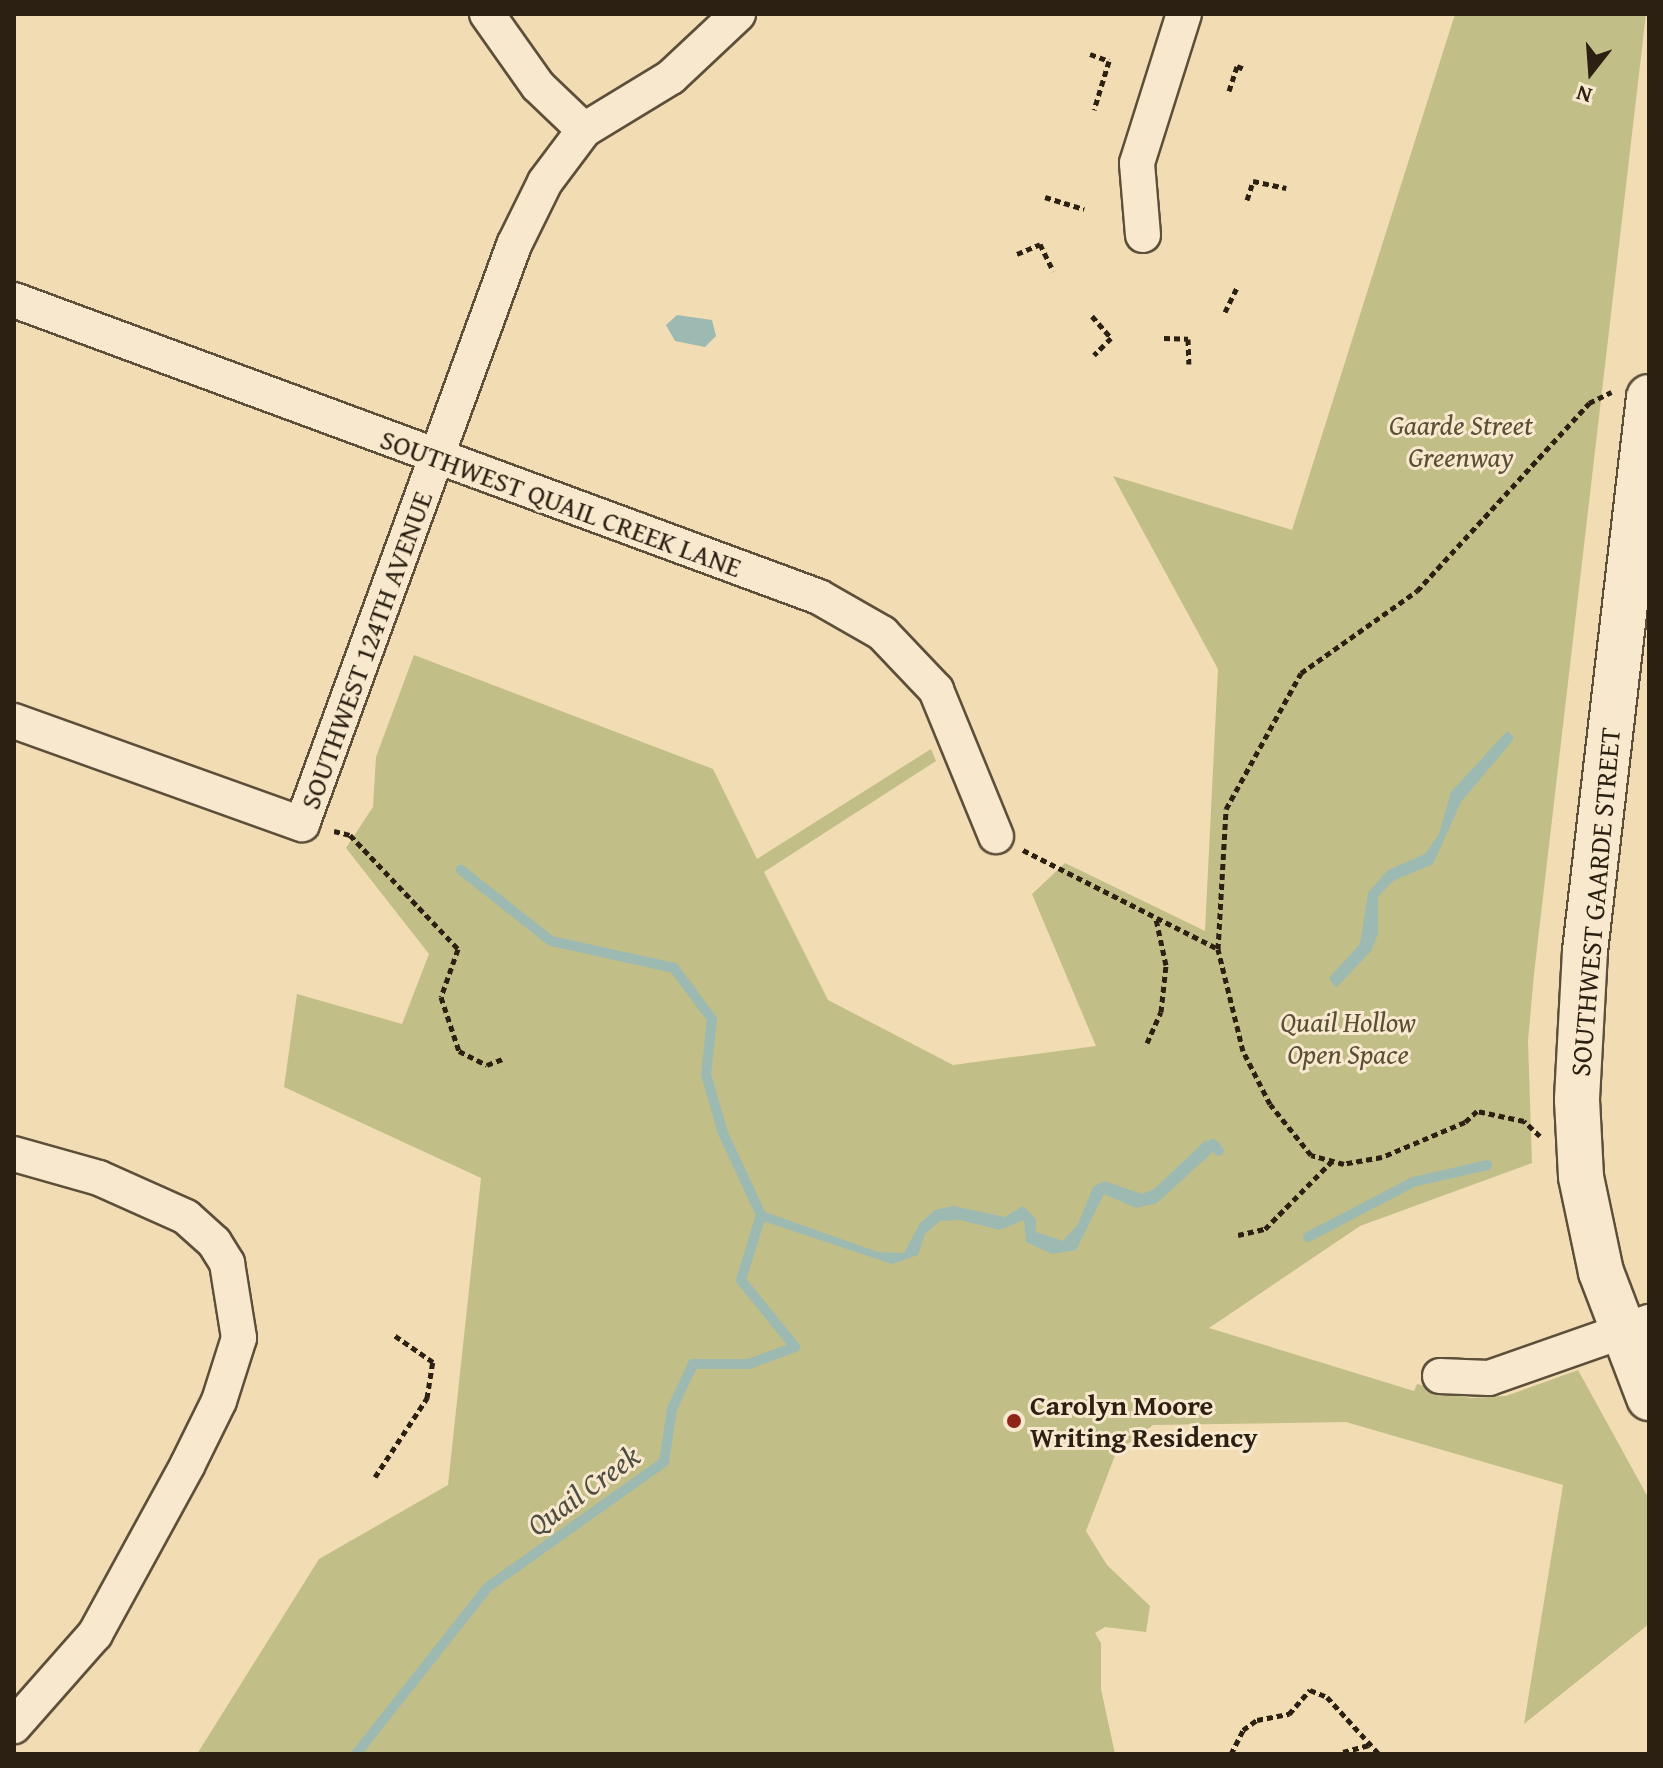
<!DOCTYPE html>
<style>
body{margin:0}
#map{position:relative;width:1663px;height:1768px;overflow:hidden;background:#f2dcb3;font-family:"Gentium Book Plus",serif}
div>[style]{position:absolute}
.green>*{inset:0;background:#c2be88}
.water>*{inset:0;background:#9cbab2}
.stream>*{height:10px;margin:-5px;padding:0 5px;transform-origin:5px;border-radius:5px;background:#9cbab2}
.path>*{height:5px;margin-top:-2.5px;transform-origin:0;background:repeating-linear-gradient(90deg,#2b2011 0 6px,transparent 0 10px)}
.roads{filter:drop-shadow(2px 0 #5d4f3a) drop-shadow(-2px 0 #5d4f3a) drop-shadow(0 2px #5d4f3a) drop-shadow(0 -2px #5d4f3a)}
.minor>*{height:34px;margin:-17px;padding:0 17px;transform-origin:17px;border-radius:17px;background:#f7e8ce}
.secondary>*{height:44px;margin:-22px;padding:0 22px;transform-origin:22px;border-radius:22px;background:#f7e8ce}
.dots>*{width:22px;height:22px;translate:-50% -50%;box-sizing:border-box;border:4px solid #f7e8ce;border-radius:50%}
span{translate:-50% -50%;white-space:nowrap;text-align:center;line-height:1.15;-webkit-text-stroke:6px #f7e8ce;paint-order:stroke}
.park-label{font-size:28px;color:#584f35;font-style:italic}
.street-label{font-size:28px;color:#2b2011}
.poi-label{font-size:28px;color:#2b2011;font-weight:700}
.left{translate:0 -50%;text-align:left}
.water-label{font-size:30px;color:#4d4e41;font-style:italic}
.frame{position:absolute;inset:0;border:16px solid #2b2011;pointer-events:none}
.north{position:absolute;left:1551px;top:32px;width:80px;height:80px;-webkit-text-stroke:6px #f7e8ce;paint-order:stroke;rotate:197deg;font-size:22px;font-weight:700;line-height:32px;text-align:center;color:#2b2011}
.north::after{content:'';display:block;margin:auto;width:28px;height:36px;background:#2b2011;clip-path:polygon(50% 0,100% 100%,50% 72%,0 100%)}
</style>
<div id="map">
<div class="green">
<div style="clip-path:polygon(1455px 14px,1646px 14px,1534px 974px,1528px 1041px,1532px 1163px,1360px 1226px,1209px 1328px,1414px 1391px,1417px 1384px,1470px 1398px,1506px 1396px,1578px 1370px,1649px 1499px,1649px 1624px,1524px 1724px,1563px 1485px,1346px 1422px,1153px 1425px,1116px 1453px,1086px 1531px,1107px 1565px,1150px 1606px,1146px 1632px,1105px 1627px,1095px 1633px,1101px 1643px,1101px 1689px,1115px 1754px,197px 1754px,319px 1559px,448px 1485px,481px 1178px,284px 1087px,297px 994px,402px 1024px,429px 954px,346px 848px,373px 807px,376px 757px,414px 655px,713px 769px,757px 859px,931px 749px,936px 761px,764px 872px,828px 1000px,953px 1065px,1096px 1046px,1032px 894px,1065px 863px,1205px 931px,1218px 669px,1113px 476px,1292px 530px)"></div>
</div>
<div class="water">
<div style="clip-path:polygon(677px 315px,712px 320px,716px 336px,705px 347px,675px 341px,666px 325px)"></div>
<div style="clip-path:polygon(1507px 731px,1514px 737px,1509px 745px,1461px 802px,1433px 864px,1393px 881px,1378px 897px,1378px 934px,1371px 951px,1336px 988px,1329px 978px,1360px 944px,1368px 893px,1388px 870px,1425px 854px,1439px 834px,1451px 792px)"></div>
<div style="clip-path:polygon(1206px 1140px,1215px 1150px,1157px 1203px,1136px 1208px,1104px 1194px,1076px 1250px,1052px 1254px,1026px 1242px,1024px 1220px,1000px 1230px,960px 1220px,940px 1221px,925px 1234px,918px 1255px,892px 1264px,763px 1221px,765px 1212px,878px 1252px,904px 1253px,920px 1223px,935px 1210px,953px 1206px,1005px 1217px,1023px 1206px,1036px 1219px,1036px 1232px,1063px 1241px,1078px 1224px,1093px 1187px,1104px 1181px,1142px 1194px,1154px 1189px)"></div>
</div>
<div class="stream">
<div style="left:1203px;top:1153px;width:13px;rotate:-42deg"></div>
<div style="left:1213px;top:1144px;width:9px;rotate:49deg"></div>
<div style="left:1308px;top:1237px;width:119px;rotate:-27.6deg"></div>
<div style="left:1413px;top:1182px;width:76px;rotate:-12.9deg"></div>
<div style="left:356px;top:1754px;width:213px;rotate:-51.7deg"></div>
<div style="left:488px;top:1587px;width:216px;rotate:-35.4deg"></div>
<div style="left:664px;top:1462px;width:54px;rotate:-81.4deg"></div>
<div style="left:672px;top:1409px;width:50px;rotate:-65deg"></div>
<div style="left:693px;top:1364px;width:56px"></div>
<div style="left:749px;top:1364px;width:49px;rotate:-20.3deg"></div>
<div style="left:795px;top:1347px;width:86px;rotate:-128.9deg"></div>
<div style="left:741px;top:1280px;width:68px;rotate:-72.9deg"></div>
<div style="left:761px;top:1215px;width:90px;rotate:-114.9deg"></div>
<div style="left:723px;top:1133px;width:60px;rotate:-106.3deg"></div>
<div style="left:706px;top:1075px;width:56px;rotate:-83.9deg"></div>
<div style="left:712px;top:1019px;width:64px;rotate:-126.7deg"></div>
<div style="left:674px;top:968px;width:126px;rotate:-167.6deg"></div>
<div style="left:551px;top:941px;width:115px;rotate:-141.7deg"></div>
</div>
<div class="path">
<div style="left:1090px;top:54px;width:20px;rotate:20deg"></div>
<div style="left:1109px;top:61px;width:51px;rotate:107deg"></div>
<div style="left:1229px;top:91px;width:26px;rotate:-72deg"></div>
<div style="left:1237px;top:66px;width:8px;rotate:23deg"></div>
<div style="left:1045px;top:197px;width:41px;rotate:17.1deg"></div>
<div style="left:1247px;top:200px;width:20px;rotate:-72deg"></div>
<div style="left:1253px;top:181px;width:34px;rotate:12deg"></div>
<div style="left:1017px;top:254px;width:25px;rotate:-23deg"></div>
<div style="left:1040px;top:244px;width:30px;rotate:64deg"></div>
<div style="left:1225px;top:312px;width:28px;rotate:-64deg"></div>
<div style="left:1092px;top:316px;width:29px;rotate:49deg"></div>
<div style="left:1111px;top:338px;width:24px;rotate:135deg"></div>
<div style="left:1164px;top:338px;width:24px;rotate:2deg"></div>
<div style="left:1188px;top:339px;width:25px;rotate:88deg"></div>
<div style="left:334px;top:831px;width:16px;rotate:14deg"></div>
<div style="left:350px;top:835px;width:157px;rotate:46.5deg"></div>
<div style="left:458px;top:949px;width:51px;rotate:109.5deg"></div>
<div style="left:441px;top:997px;width:57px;rotate:71.6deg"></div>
<div style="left:459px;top:1051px;width:31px;rotate:27deg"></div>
<div style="left:487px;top:1065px;width:19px;rotate:-21deg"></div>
<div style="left:1023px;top:850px;width:219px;rotate:26.9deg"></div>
<div style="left:1147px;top:1043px;width:34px;rotate:-66deg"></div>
<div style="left:1161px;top:1012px;width:47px;rotate:-83.9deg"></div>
<div style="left:1166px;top:965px;width:47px;rotate:-102.3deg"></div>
<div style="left:1540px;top:1136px;width:22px;rotate:-137deg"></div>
<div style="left:1524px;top:1121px;width:48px;rotate:-168deg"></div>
<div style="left:1477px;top:1111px;width:16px;rotate:137deg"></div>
<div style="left:1465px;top:1122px;width:90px;rotate:157.1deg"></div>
<div style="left:1382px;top:1157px;width:39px;rotate:170deg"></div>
<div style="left:1344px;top:1164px;width:34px;rotate:-165deg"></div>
<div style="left:1311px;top:1155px;width:65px;rotate:-128.8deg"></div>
<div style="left:1270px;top:1104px;width:59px;rotate:-117deg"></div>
<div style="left:1243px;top:1051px;width:105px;rotate:-103.8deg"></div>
<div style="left:1218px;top:949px;width:140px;rotate:-86.7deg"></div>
<div style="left:1226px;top:809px;width:155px;rotate:-61.1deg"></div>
<div style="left:1301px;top:673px;width:142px;rotate:-35.3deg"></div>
<div style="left:1417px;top:591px;width:255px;rotate:-47.5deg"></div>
<div style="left:1589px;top:403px;width:25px;rotate:-26deg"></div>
<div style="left:1238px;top:1235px;width:28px;rotate:-13deg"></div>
<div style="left:1265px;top:1229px;width:97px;rotate:-45.4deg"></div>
<div style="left:375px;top:1477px;width:95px;rotate:-56.6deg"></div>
<div style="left:427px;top:1398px;width:36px;rotate:-81deg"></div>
<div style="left:433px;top:1362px;width:47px;rotate:-145.3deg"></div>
<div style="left:1343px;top:1752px;width:30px;rotate:-15deg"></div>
<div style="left:1231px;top:1754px;width:27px;rotate:-63deg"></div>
<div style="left:1243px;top:1730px;width:17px;rotate:-36deg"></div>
<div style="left:1257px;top:1720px;width:33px;rotate:-11deg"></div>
<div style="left:1289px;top:1714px;width:32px;rotate:-49deg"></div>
<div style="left:1310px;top:1690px;width:18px;rotate:22deg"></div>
<div style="left:1327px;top:1697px;width:77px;rotate:47.6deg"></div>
</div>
<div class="roads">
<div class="minor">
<div style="left:487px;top:14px;width:88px;rotate:54.7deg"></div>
<div style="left:538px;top:86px;width:64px;rotate:43.7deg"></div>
<div style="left:1143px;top:235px;width:72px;rotate:-94.8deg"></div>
<div style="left:1137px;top:163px;width:156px;rotate:-72.5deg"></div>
<div style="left:14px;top:300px;width:858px;rotate:20.25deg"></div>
<div style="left:819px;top:597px;width:73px;rotate:29.7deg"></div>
<div style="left:882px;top:633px;width:79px;rotate:46.5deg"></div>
<div style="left:936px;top:690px;width:158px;rotate:67.7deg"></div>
<div style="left:14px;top:721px;width:306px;rotate:19.7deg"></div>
<div style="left:302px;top:824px;width:617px;rotate:-69.89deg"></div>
<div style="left:514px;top:245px;width:70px;rotate:-63.8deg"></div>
<div style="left:545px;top:182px;width:65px;rotate:-53.1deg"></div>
<div style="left:584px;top:130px;width:102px;rotate:-31.3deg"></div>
<div style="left:671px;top:77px;width:92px;rotate:-43.2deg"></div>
<div style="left:14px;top:1154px;width:88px;rotate:15.8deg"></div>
<div style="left:99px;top:1178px;width:95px;rotate:24.1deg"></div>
<div style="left:186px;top:1217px;width:38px;rotate:42deg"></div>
<div style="left:214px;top:1242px;width:25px;rotate:58deg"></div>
<div style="left:227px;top:1263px;width:76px;rotate:80.9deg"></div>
<div style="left:239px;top:1338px;width:66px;rotate:107.6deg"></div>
<div style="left:219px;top:1401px;width:72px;rotate:116.2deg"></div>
<div style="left:187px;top:1466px;width:192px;rotate:118.7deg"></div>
<div style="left:95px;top:1634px;width:123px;rotate:131.4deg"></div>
<div style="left:1440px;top:1376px;width:49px;rotate:2.3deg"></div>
<div style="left:1489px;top:1378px;width:170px;rotate:-19.3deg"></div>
</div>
<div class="secondary">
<div style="left:1649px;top:397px;width:558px;rotate:96.59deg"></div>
<div style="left:1585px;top:951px;width:149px;rotate:93.1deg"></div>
<div style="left:1577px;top:1100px;width:77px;rotate:87deg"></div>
<div style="left:1581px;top:1177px;width:97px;rotate:78.1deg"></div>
<div style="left:1601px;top:1272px;width:135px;rotate:69.1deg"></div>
</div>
</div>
<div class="dots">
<div style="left:1014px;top:1421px;background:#8f2418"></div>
</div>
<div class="park-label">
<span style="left:1461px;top:441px">Gaarde Street<br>Greenway</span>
<span style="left:1348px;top:1038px">Quail Hollow<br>Open Space</span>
</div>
<div class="street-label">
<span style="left:561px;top:503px;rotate:20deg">SOUTHWEST QUAIL CREEK LANE</span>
<span style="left:366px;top:650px;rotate:-70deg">SOUTHWEST 124TH AVENUE</span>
<span style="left:1595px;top:902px;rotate:-85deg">SOUTHWEST GAARDE STREET</span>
</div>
<div class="poi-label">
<span class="left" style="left:1030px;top:1421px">Carolyn Moore<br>Writing Residency</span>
</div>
<div class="water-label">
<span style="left:583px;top:1490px;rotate:-36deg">Quail Creek</span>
</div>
<div class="frame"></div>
<div class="north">N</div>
</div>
